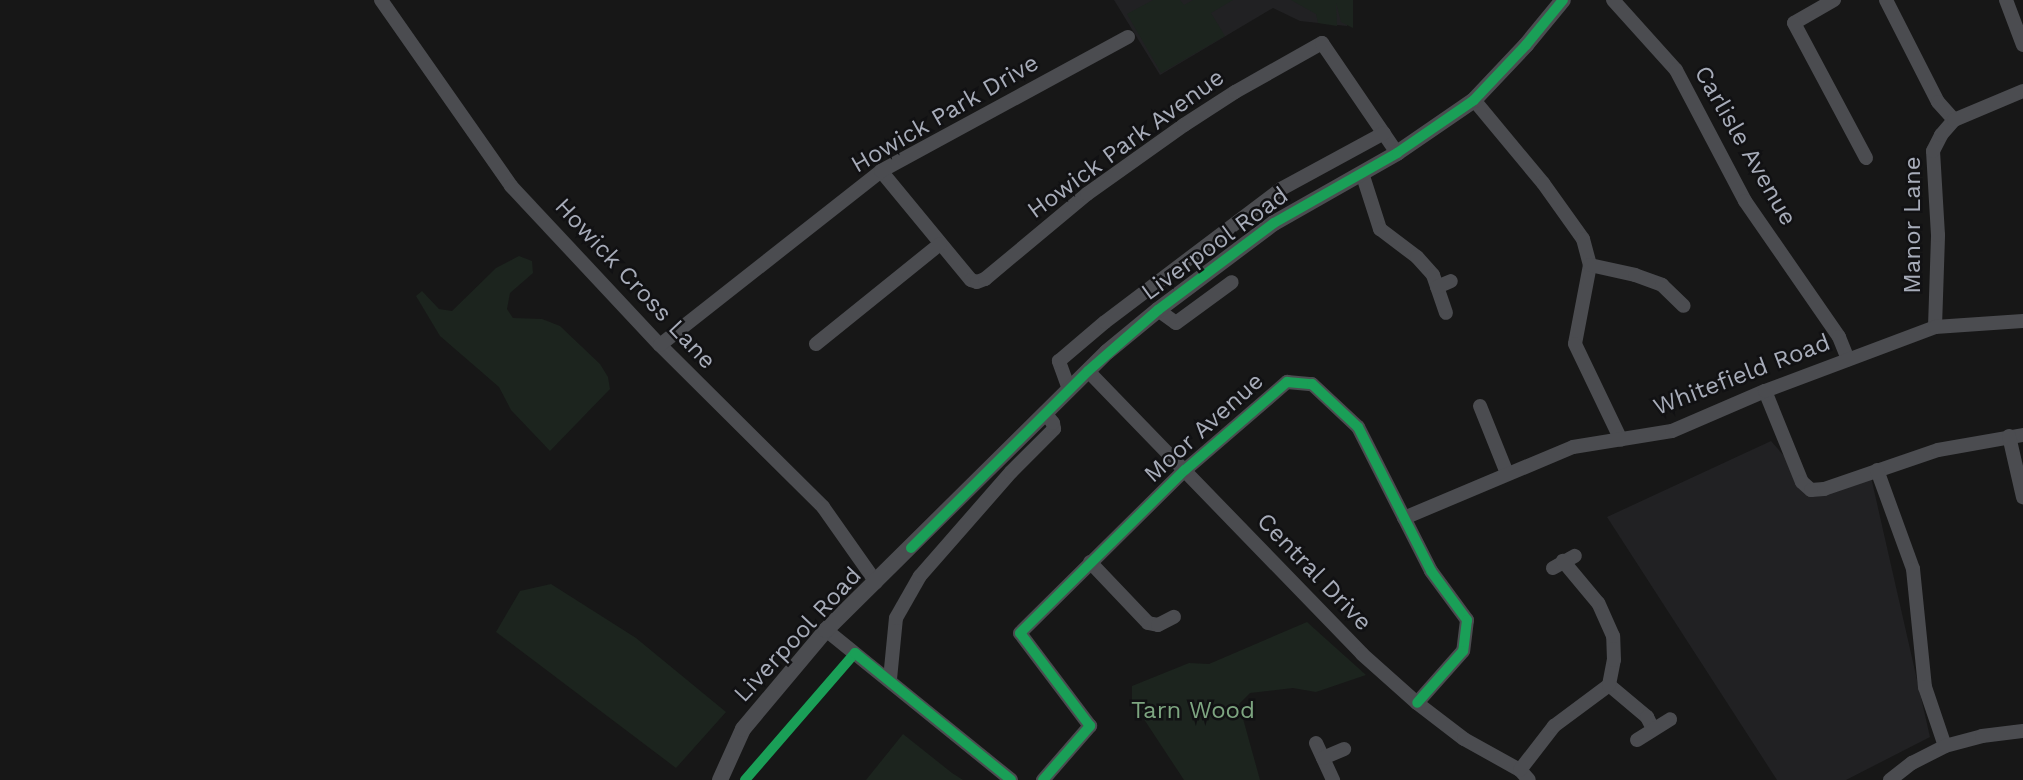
<!DOCTYPE html>
<style>
body{margin:0}
#map{position:relative;width:2023px;height:780px;overflow:hidden;background:#171717;font-family:"Work Sans",sans-serif}
div>[style]{position:absolute}
.built>*{inset:0;background:#212123}
.green>*{inset:0;background:#1c241e}
.minor>*{height:14px;margin:-7px;padding:0 7px;transform-origin:7px;border-radius:7px;background:#4b4c50}
.tertiary>*{height:16px;margin:-8px;padding:0 8px;transform-origin:8px;border-radius:8px;background:#4b4c50}
.cycleway>*{height:10px;margin:-5px;padding:0 5px;transform-origin:5px;border-radius:5px;background:#1a9f57}
span{translate:-50% -50%;white-space:nowrap;text-align:center;line-height:1.15;-webkit-text-stroke:5px #111113;paint-order:stroke}
.street-label{font-size:24px;color:#a7acb9}
.park-label{font-size:24px;color:#7da580}
</style>
<div id="map">
<div class="built">
<div style="clip-path:polygon(1114px 0,1348px 0,1347px 26px,1300px 21px,1273px 8px,1160px 75px)"></div>
<div style="clip-path:polygon(1771px 441px,1817px 494px,1871px 477px,1930px 737px,1846px 780px,1777px 780px,1607px 517px)"></div>
</div>
<div class="green">
<div style="clip-path:polygon(1153px 0,1180px 0,1184px 5px,1193px 0,1233px 0,1211px 13px,1225px 36px,1161px 73px,1127px 14px)"></div>
<div style="clip-path:polygon(1291px 0,1353px 0,1353px 28px,1341px 22px,1336px 3px,1337px 26px,1318px 23px,1316px 14px)"></div>
<div style="clip-path:polygon(519px 256px,532px 261px,533px 273px,510px 293px,507px 309px,513px 318px,542px 319px,560px 326px,600px 364px,608px 377px,610px 389px,550px 451px,511px 410px,499px 387px,440px 336px,416px 296px,422px 291px,439px 309px,452px 311px,496px 268px)"></div>
<div style="clip-path:polygon(551px 584px,636px 638px,726px 712px,676px 768px,496px 632px,520px 591px)"></div>
<div style="clip-path:polygon(1307px 622px,1366px 675px,1316px 692px,1293px 688px,1250px 693px,1239px 704px,1260px 780px,1184px 780px,1132px 701px,1132px 686px,1189px 663px,1209px 664px)"></div>
<div style="clip-path:polygon(903px 734px,952px 773px,963px 780px,866px 780px)"></div>
</div>
<div class="minor">
<div style="left:381px;top:0;width:227px;rotate:55deg"></div>
<div style="left:511px;top:186px;width:218px;rotate:46.9deg"></div>
<div style="left:660px;top:345px;width:230px;rotate:44.8deg"></div>
<div style="left:823px;top:507px;width:92px;rotate:54.8deg"></div>
<div style="left:1613px;top:0;width:94px;rotate:48deg"></div>
<div style="left:1676px;top:70px;width:148px;rotate:62.2deg"></div>
<div style="left:1745px;top:201px;width:165px;rotate:55.3deg"></div>
<div style="left:1839px;top:337px;width:24px;rotate:68deg"></div>
<div style="left:1834px;top:0;width:46px;rotate:150.1deg"></div>
<div style="left:1794px;top:23px;width:153px;rotate:61.9deg"></div>
<div style="left:1886px;top:0;width:114px;rotate:63deg"></div>
<div style="left:1938px;top:102px;width:24px;rotate:48deg"></div>
<div style="left:2006px;top:0;width:48px;rotate:69.3deg"></div>
<div style="left:1474px;top:100px;width:108px;rotate:50.3deg"></div>
<div style="left:1543px;top:183px;width:69px;rotate:54.5deg"></div>
<div style="left:1583px;top:239px;width:27px;rotate:75deg"></div>
<div style="left:1590px;top:265px;width:80px;rotate:100.8deg"></div>
<div style="left:1575px;top:344px;width:106px;rotate:64.4deg"></div>
<div style="left:881px;top:171px;width:141px;rotate:50.5deg"></div>
<div style="left:971px;top:280px;width:6px;rotate:18deg"></div>
<div style="left:977px;top:282px;width:9px;rotate:-21deg"></div>
<div style="left:985px;top:279px;width:133px;rotate:-39.8deg"></div>
<div style="left:1087px;top:194px;width:119px;rotate:-35.4deg"></div>
<div style="left:1184px;top:125px;width:61px;rotate:-32.9deg"></div>
<div style="left:1235px;top:92px;width:100px;rotate:-29.4deg"></div>
<div style="left:1322px;top:43px;width:133px;rotate:55.7deg"></div>
<div style="left:1362px;top:173px;width:59px;rotate:72.2deg"></div>
<div style="left:1380px;top:229px;width:46px;rotate:37.1deg"></div>
<div style="left:1417px;top:257px;width:24px;rotate:48deg"></div>
<div style="left:1433px;top:275px;width:40px;rotate:71.1deg"></div>
<div style="left:1590px;top:265px;width:46px;rotate:12.5deg"></div>
<div style="left:1635px;top:275px;width:29px;rotate:20deg"></div>
<div style="left:1662px;top:285px;width:30px;rotate:44deg"></div>
<div style="left:1437px;top:287px;width:15px;rotate:-23deg"></div>
<div style="left:1158px;top:310px;width:22px;rotate:36deg"></div>
<div style="left:1176px;top:323px;width:69px;rotate:-36.2deg"></div>
<div style="left:1935px;top:327px;width:92px;rotate:-88.1deg"></div>
<div style="left:1938px;top:235px;width:84px;rotate:-93.4deg"></div>
<div style="left:1933px;top:151px;width:18px;rotate:-63deg"></div>
<div style="left:1941px;top:135px;width:20px;rotate:-49deg"></div>
<div style="left:1954px;top:120px;width:75px;rotate:-22.8deg"></div>
<div style="left:816px;top:344px;width:159px;rotate:-38.9deg"></div>
<div style="left:660px;top:345px;width:281px;rotate:-38.2deg"></div>
<div style="left:881px;top:171px;width:281px;rotate:-28.5deg"></div>
<div style="left:1088px;top:371px;width:394px;rotate:45.9deg"></div>
<div style="left:1362px;top:654px;width:74px;rotate:41.7deg"></div>
<div style="left:1417px;top:703px;width:59px;rotate:37.5deg"></div>
<div style="left:1464px;top:739px;width:64px;rotate:29deg"></div>
<div style="left:1520px;top:770px;width:13px;rotate:48deg"></div>
<div style="left:1069px;top:389px;width:30px;rotate:-110deg"></div>
<div style="left:1059px;top:361px;width:60px;rotate:-40.3deg"></div>
<div style="left:1105px;top:322px;width:221px;rotate:-37.1deg"></div>
<div style="left:1281px;top:189px;width:117px;rotate:-28.5deg"></div>
<div style="left:1765px;top:391px;width:98px;rotate:67.9deg"></div>
<div style="left:1802px;top:482px;width:12px;rotate:42deg"></div>
<div style="left:1811px;top:490px;width:13px;rotate:-4deg"></div>
<div style="left:1824px;top:489px;width:120px;rotate:-18.9deg"></div>
<div style="left:1938px;top:450px;width:86px;rotate:-10deg"></div>
<div style="left:1480px;top:406px;width:72px;rotate:68.1deg"></div>
<div style="left:2009px;top:436px;width:63px;rotate:77.1deg"></div>
<div style="left:1877px;top:470px;width:105px;rotate:70deg"></div>
<div style="left:1913px;top:569px;width:119px;rotate:84.2deg"></div>
<div style="left:1925px;top:687px;width:62px;rotate:71.3deg"></div>
<div style="left:1404px;top:518px;width:183px;rotate:-22.8deg"></div>
<div style="left:1573px;top:447px;width:100px;rotate:-9.2deg"></div>
<div style="left:1672px;top:431px;width:101px;rotate:-23.3deg"></div>
<div style="left:1765px;top:391px;width:182px;rotate:-20.6deg"></div>
<div style="left:1935px;top:327px;width:88px;rotate:-3.9deg"></div>
<div style="left:1090px;top:562px;width:84px;rotate:46.4deg"></div>
<div style="left:1148px;top:623px;width:10px;rotate:11deg"></div>
<div style="left:1158px;top:625px;width:18px;rotate:-27deg"></div>
<div style="left:1553px;top:568px;width:25px;rotate:-29deg"></div>
<div style="left:826px;top:630px;width:238px;rotate:39deg"></div>
<div style="left:890px;top:679px;width:61px;rotate:-84.4deg"></div>
<div style="left:896px;top:618px;width:48px;rotate:-60.3deg"></div>
<div style="left:920px;top:576px;width:138px;rotate:-48.8deg"></div>
<div style="left:1011px;top:472px;width:61px;rotate:-45deg"></div>
<div style="left:1054px;top:429px;width:6px;rotate:-99deg"></div>
<div style="left:1053px;top:423px;width:13px;rotate:-129deg"></div>
<div style="left:1609px;top:685px;width:50px;rotate:40.1deg"></div>
<div style="left:1647px;top:717px;width:13px;rotate:63deg"></div>
<div style="left:1637px;top:740px;width:39px;rotate:-32deg"></div>
<div style="left:1316px;top:743px;width:41px;rotate:65.3deg"></div>
<div style="left:1323px;top:758px;width:23px;rotate:-23deg"></div>
<div style="left:1520px;top:770px;width:56px;rotate:-52.3deg"></div>
<div style="left:1554px;top:726px;width:69px;rotate:-36.7deg"></div>
<div style="left:1609px;top:685px;width:25px;rotate:-79deg"></div>
<div style="left:1614px;top:660px;width:24px;rotate:-92deg"></div>
<div style="left:1613px;top:636px;width:36px;rotate:-114deg"></div>
<div style="left:1598px;top:603px;width:55px;rotate:-129.8deg"></div>
<div style="left:1043px;top:780px;width:72px;rotate:-49deg"></div>
<div style="left:1090px;top:726px;width:116px;rotate:-127deg"></div>
<div style="left:1020px;top:633px;width:232px;rotate:-44.7deg"></div>
<div style="left:1185px;top:470px;width:135px;rotate:-40.8deg"></div>
<div style="left:1287px;top:382px;width:25px;rotate:5deg"></div>
<div style="left:1312px;top:384px;width:63px;rotate:43.1deg"></div>
<div style="left:1358px;top:427px;width:161px;rotate:63.1deg"></div>
<div style="left:1431px;top:571px;width:61px;rotate:53.7deg"></div>
<div style="left:1467px;top:620px;width:31px;rotate:97deg"></div>
<div style="left:1463px;top:651px;width:69px;rotate:131.5deg"></div>
<div style="left:1890px;top:780px;width:28px;rotate:-38deg"></div>
<div style="left:1912px;top:763px;width:37px;rotate:-27deg"></div>
<div style="left:1945px;top:746px;width:38px;rotate:-15deg"></div>
<div style="left:1982px;top:736px;width:41px;rotate:-7deg"></div>
</div>
<div class="tertiary">
<div style="left:720px;top:780px;width:56px;rotate:-65.7deg"></div>
<div style="left:743px;top:729px;width:129px;rotate:-50deg"></div>
<div style="left:826px;top:630px;width:395px;rotate:-44.7deg"></div>
<div style="left:1107px;top:352px;width:66px;rotate:-39.5deg"></div>
<div style="left:1158px;top:310px;width:145px;rotate:-36.9deg"></div>
<div style="left:1274px;top:223px;width:142px;rotate:-29.6deg"></div>
<div style="left:1397px;top:153px;width:93px;rotate:-34.5deg"></div>
<div style="left:1474px;top:100px;width:76px;rotate:-46.6deg"></div>
<div style="left:1526px;top:45px;width:58px;rotate:-50.6deg"></div>
</div>
<div class="cycleway">
<div style="left:911px;top:548px;width:250px;rotate:-45deg"></div>
<div style="left:1088px;top:371px;width:93px;rotate:-41.1deg"></div>
<div style="left:1158px;top:310px;width:145px;rotate:-36.9deg"></div>
<div style="left:1274px;top:223px;width:142px;rotate:-29.6deg"></div>
<div style="left:1397px;top:153px;width:93px;rotate:-34.5deg"></div>
<div style="left:1474px;top:100px;width:76px;rotate:-46.6deg"></div>
<div style="left:1526px;top:45px;width:58px;rotate:-50.6deg"></div>
<div style="left:745px;top:780px;width:168px;rotate:-49.1deg"></div>
<div style="left:855px;top:653px;width:201px;rotate:39.1deg"></div>
<div style="left:1043px;top:780px;width:72px;rotate:-49deg"></div>
<div style="left:1090px;top:726px;width:116px;rotate:-127deg"></div>
<div style="left:1020px;top:633px;width:232px;rotate:-44.7deg"></div>
<div style="left:1185px;top:470px;width:135px;rotate:-40.8deg"></div>
<div style="left:1287px;top:382px;width:25px;rotate:5deg"></div>
<div style="left:1312px;top:384px;width:63px;rotate:43.1deg"></div>
<div style="left:1358px;top:427px;width:161px;rotate:63.1deg"></div>
<div style="left:1431px;top:571px;width:61px;rotate:53.7deg"></div>
<div style="left:1467px;top:620px;width:31px;rotate:97deg"></div>
<div style="left:1463px;top:651px;width:69px;rotate:131.5deg"></div>
</div>
<div class="street-label">
<span style="left:945px;top:114px;rotate:-30deg">Howick Park Drive</span>
<span style="left:1126px;top:144px;rotate:-36deg">Howick Park Avenue</span>
<span style="left:1745px;top:146px;rotate:60deg">Carlisle Avenue</span>
<span style="left:1913px;top:225px;rotate:-90deg">Manor Lane</span>
<span style="left:1215px;top:244px;rotate:-36deg">Liverpool Road</span>
<span style="left:635px;top:284px;rotate:47deg">Howick Cross Lane</span>
<span style="left:1742px;top:375px;rotate:-21deg">Whitefield Road</span>
<span style="left:1204px;top:428px;rotate:-42deg">Moor Avenue</span>
<span style="left:1314px;top:572px;rotate:46deg">Central Drive</span>
<span style="left:798px;top:635px;rotate:-47deg">Liverpool Road</span>
</div>
<div class="park-label">
<span style="left:1193px;top:711px">Tarn Wood</span>
</div>
</div>
